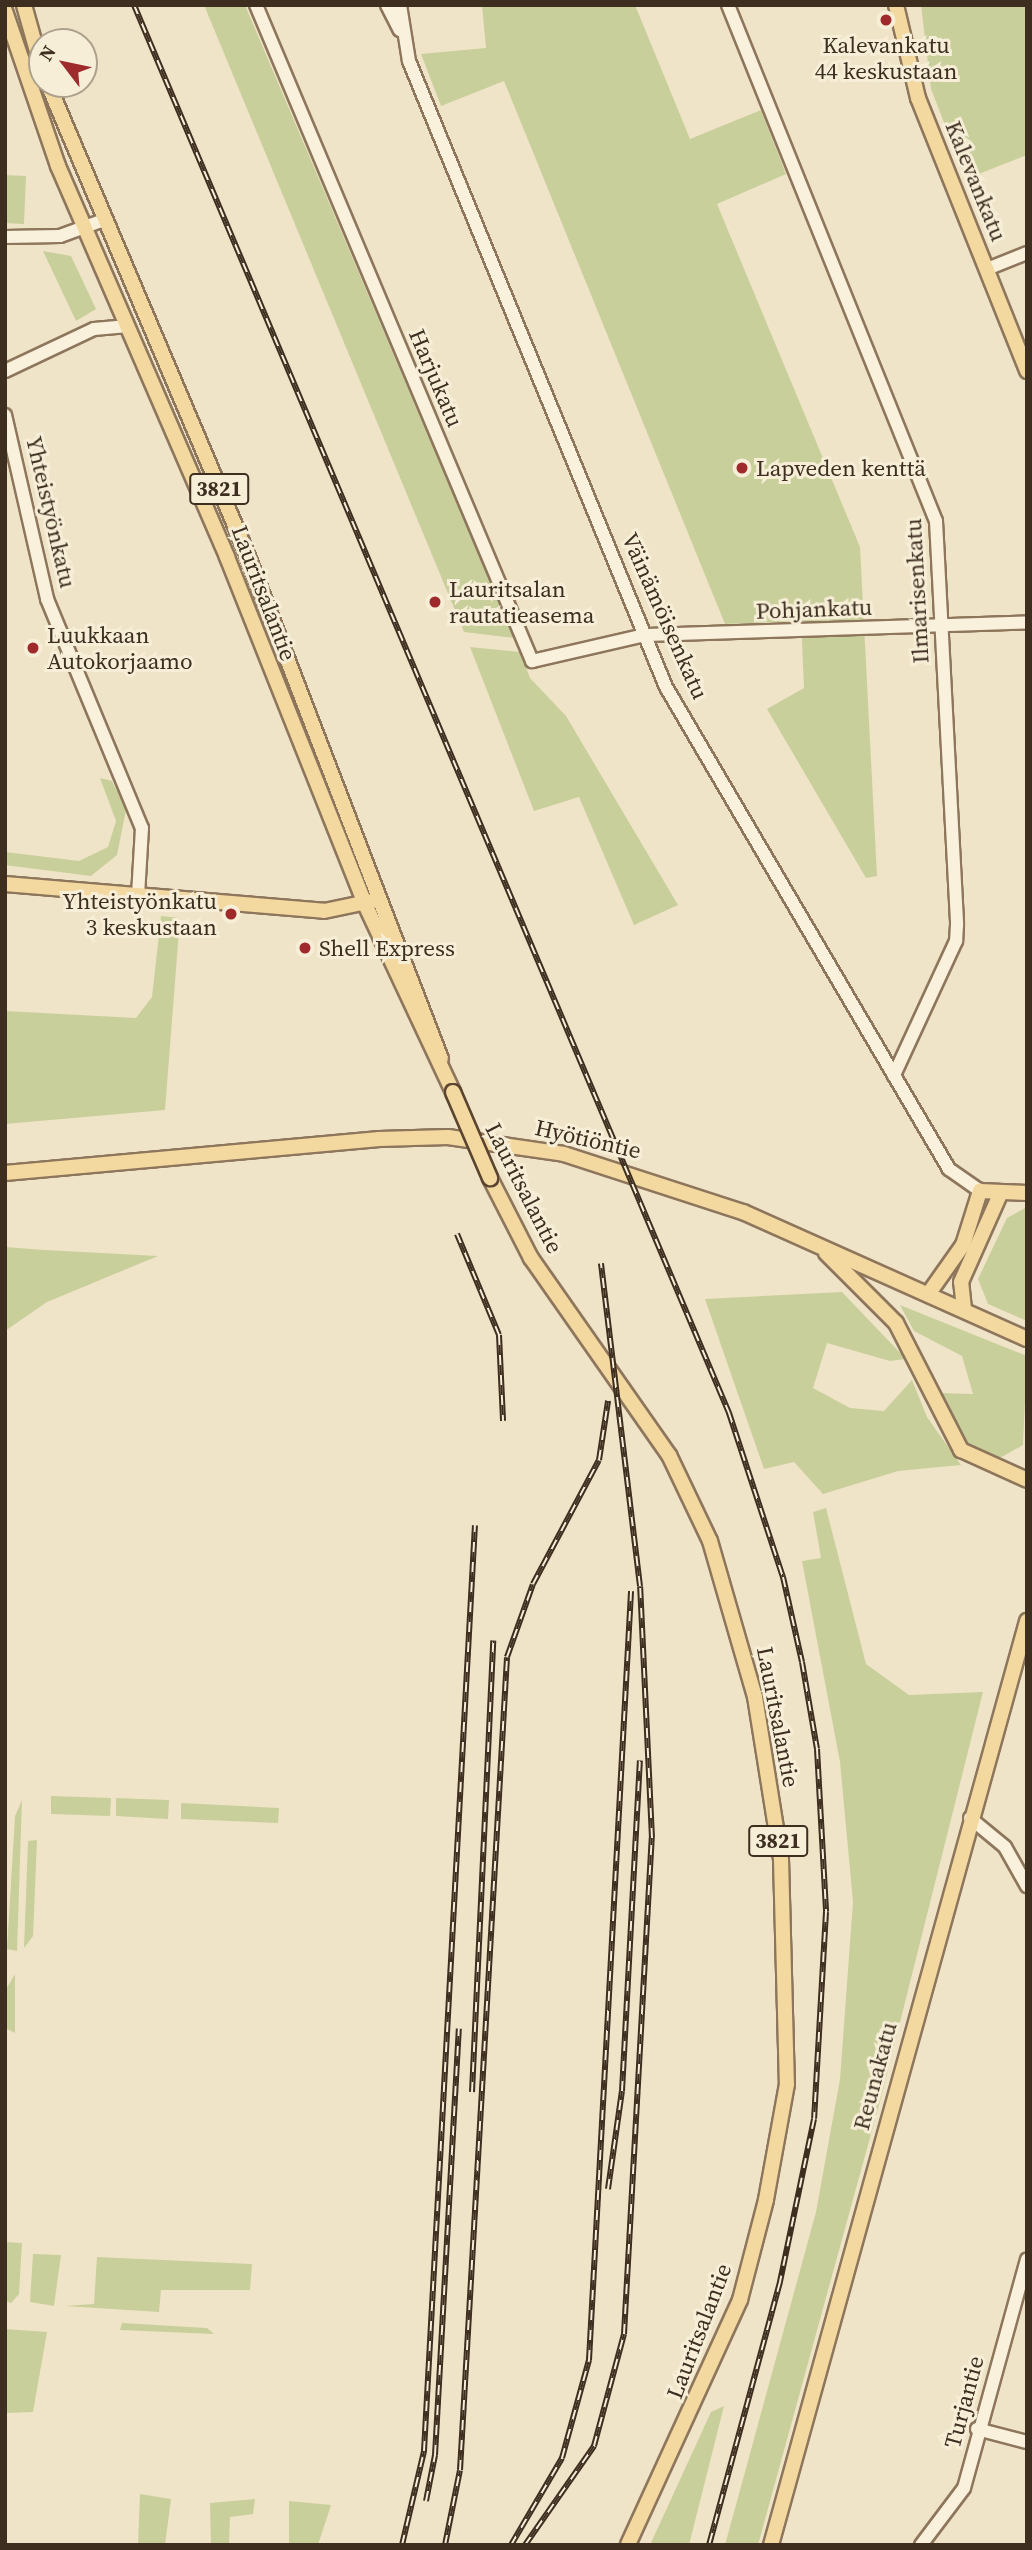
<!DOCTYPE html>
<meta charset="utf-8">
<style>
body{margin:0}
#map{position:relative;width:1032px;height:2550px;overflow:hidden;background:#f0e4c8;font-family:"Source Serif 4",serif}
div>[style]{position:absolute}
.green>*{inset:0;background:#c9cf9b}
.roads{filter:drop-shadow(2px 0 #8d765c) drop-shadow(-2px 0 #8d765c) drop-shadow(0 2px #8d765c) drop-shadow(0 -2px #8d765c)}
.minor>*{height:12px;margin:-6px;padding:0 6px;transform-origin:6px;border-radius:6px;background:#faf1dc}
.major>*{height:14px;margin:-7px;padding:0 7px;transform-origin:7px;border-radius:7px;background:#f3d9a0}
.rail>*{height:6px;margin-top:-3px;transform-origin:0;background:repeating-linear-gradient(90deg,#f7eed8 0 10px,#3d2e20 0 20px);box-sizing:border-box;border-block:2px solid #3d2e20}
.bridges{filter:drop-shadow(2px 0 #5b4430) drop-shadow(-2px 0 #5b4430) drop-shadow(0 2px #5b4430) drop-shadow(0 -2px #5b4430)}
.major-bridge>*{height:14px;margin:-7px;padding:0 7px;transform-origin:7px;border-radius:7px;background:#f3d9a0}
.dots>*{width:19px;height:19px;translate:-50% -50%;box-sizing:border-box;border:4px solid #f7eed8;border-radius:50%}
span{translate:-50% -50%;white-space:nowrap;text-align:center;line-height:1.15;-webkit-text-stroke:6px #f7eed8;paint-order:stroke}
.shield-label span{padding:2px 5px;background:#f7eed8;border:2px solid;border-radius:5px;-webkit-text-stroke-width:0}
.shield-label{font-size:21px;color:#3d2e20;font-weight:700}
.poi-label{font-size:23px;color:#3d2e20}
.left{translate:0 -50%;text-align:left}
.right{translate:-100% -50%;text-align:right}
.street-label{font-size:23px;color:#3d2e20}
.frame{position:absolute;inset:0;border:7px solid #3d2e20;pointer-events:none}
.north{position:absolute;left:28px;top:28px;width:70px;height:70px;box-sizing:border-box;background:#f7eed8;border:2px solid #ada18e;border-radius:50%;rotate:302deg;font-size:19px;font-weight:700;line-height:28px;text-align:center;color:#3d2e20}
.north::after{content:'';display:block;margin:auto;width:24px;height:32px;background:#9e2a2b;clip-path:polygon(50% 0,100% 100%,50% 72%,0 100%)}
</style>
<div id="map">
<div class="green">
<div style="clip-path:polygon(204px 5px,245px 5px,514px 638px,464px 632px)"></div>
<div style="clip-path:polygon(482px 5px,635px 5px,690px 139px,761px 110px,786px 174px,717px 204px,860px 547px,877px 876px,866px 878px,767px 709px,804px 688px,801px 621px,725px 624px,504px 81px,441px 106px,421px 54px,486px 48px)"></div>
<div style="clip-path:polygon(921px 5px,1027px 5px,1027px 155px,966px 179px,931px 89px)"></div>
<div style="clip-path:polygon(5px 175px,26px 176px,24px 224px,5px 223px)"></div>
<div style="clip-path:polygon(43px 251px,71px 256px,96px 309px,76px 321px)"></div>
<div style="clip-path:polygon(470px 647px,520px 652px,530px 678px,566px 716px,678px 905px,634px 925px,579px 797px,534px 811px)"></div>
<div style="clip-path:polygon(100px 778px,112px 781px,126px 810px,117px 855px,91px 876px,5px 865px,5px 852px,79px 861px,108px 847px,116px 821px)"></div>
<div style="clip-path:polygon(161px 916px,180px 918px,165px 1110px,5px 1124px,5px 1011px,136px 1018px,152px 997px)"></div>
<div style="clip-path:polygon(1027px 1207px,1027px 1321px,988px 1304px,978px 1279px,1007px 1218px)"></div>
<div style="clip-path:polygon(5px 1247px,45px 1250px,158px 1256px,47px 1302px,5px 1331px)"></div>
<div style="clip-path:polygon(842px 1292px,906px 1359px,890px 1361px,827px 1343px,813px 1388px,850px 1408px,884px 1411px,912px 1380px,927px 1417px,961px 1465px,898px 1471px,823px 1494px,794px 1462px,764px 1469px,705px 1299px)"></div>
<div style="clip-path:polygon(900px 1305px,1027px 1356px,1023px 1445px,998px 1459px,968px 1444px,950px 1425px,939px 1393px,973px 1394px,962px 1356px,914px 1331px)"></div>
<div style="clip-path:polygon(826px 1508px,866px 1664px,909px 1695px,983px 1692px,882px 2094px,758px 2545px,725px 2545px,816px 2212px,840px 2079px,853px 1902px,840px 1762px,802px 1561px,821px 1558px,813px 1512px)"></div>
<div style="clip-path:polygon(51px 1796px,111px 1798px,110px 1816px,51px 1814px)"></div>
<div style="clip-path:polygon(116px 1798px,169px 1800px,168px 1819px,116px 1816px)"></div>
<div style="clip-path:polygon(22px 1800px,17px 1951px,7px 1949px,15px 1816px)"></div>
<div style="clip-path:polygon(181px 1803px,279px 1808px,278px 1823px,181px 1819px)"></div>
<div style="clip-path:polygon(37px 1840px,33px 1936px,24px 1948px,28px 1841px)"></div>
<div style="clip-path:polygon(15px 1974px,15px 2033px,5px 2028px,5px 1991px)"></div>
<div style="clip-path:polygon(5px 2242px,22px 2243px,19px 2294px,11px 2303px,5px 2301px)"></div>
<div style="clip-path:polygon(33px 2254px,61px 2255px,54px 2306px,30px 2302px)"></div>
<div style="clip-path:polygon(97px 2257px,252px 2264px,250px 2290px,161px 2290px,159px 2312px,65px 2306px,94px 2304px)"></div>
<div style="clip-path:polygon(122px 2323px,207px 2328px,214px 2334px,120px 2330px)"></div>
<div style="clip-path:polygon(5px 2329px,47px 2332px,33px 2412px,5px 2413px)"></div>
<div style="clip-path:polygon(724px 2406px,689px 2545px,650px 2545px,711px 2412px)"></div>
<div style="clip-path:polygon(140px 2494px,171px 2499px,165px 2545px,138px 2545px)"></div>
<div style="clip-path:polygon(255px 2499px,253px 2514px,230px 2517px,229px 2545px,211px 2545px,210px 2503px)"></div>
<div style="clip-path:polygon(289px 2501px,331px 2505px,318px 2545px,289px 2545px)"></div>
</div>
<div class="roads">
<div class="minor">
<div style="left:256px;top:5px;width:712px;rotate:67.18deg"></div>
<div style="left:532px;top:661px;width:116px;rotate:-13deg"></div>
<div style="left:645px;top:635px;width:382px;rotate:-1.9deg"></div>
<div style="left:387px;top:5px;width:28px;rotate:63deg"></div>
<div style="left:400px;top:5px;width:57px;rotate:80.9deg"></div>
<div style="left:409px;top:61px;width:677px;rotate:67.68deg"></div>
<div style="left:666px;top:687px;width:559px;rotate:59.58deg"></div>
<div style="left:949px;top:1169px;width:38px;rotate:35deg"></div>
<div style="left:728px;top:5px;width:556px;rotate:68.05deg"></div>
<div style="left:936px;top:521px;width:404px;rotate:87deg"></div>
<div style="left:957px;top:924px;width:17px;rotate:93deg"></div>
<div style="left:956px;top:941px;width:148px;rotate:114.8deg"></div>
<div style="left:5px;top:237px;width:55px;rotate:-1deg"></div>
<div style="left:60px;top:236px;width:47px;rotate:-20deg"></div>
<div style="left:987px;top:269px;width:43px;rotate:-21.8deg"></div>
<div style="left:5px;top:371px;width:98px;rotate:-25.3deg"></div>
<div style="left:94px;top:329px;width:34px;rotate:-5deg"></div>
<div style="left:5px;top:415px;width:189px;rotate:77.1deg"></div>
<div style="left:47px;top:599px;width:248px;rotate:67.5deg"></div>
<div style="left:142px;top:828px;width:67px;rotate:93.4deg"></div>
<div style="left:970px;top:1818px;width:45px;rotate:39.6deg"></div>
<div style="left:1005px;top:1847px;width:45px;rotate:60.6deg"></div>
<div style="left:977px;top:2429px;width:52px;rotate:14.6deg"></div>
<div style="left:921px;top:2545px;width:71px;rotate:-53deg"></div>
<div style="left:964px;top:2488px;width:237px;rotate:-74.6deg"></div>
</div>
<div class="major">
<div style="left:24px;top:5px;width:66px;rotate:74.3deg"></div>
<div style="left:896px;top:5px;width:96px;rotate:76.7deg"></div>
<div style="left:918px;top:98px;width:294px;rotate:68.2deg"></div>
<div style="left:5px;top:11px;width:164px;rotate:71.1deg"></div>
<div style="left:58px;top:166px;width:426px;rotate:66.6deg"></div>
<div style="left:227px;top:557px;width:373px;rotate:68.3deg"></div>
<div style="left:365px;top:904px;width:208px;rotate:64.9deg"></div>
<div style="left:48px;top:84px;width:505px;rotate:67.04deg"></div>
<div style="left:245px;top:549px;width:546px;rotate:68.98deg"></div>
<div style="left:5px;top:884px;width:320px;rotate:4.8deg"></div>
<div style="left:324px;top:911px;width:49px;rotate:-11.8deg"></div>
<div style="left:5px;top:1173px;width:376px;rotate:-5.2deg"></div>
<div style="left:379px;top:1139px;width:69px;rotate:-1.7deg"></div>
<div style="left:448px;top:1137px;width:117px;rotate:8.3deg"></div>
<div style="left:564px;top:1154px;width:188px;rotate:18deg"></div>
<div style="left:743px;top:1212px;width:311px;rotate:24.1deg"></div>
<div style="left:490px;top:1178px;width:90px;rotate:62.9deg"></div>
<div style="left:531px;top:1258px;width:241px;rotate:55deg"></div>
<div style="left:669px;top:1455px;width:95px;rotate:64.5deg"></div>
<div style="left:710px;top:1541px;width:162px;rotate:73.9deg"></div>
<div style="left:755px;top:1697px;width:164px;rotate:80.9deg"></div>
<div style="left:781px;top:1859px;width:225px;rotate:88.5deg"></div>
<div style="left:787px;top:2084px;width:118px;rotate:100.3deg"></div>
<div style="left:766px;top:2200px;width:103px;rotate:104.6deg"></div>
<div style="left:740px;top:2300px;width:269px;rotate:114.6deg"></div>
<div style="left:826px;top:1253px;width:99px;rotate:45deg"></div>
<div style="left:896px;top:1323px;width:143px;rotate:62.9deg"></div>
<div style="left:961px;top:1450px;width:72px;rotate:24.4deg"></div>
<div style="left:929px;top:1293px;width:59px;rotate:-54.7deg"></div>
<div style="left:963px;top:1245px;width:57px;rotate:-72.5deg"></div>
<div style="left:980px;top:1191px;width:47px;rotate:2.4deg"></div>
<div style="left:964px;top:1309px;width:27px;rotate:-96deg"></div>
<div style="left:961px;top:1282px;width:98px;rotate:-66deg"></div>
<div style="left:771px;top:2545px;width:959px;rotate:-74.51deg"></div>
</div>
</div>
<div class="rail">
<div style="left:134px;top:5px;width:1529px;rotate:67.09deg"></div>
<div style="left:729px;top:1413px;width:173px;rotate:71.8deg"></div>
<div style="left:783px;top:1577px;width:87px;rotate:77.4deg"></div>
<div style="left:802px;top:1662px;width:88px;rotate:80.2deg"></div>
<div style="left:817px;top:1749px;width:163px;rotate:86.8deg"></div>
<div style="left:826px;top:1912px;width:207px;rotate:93.3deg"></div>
<div style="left:814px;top:2119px;width:167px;rotate:101.8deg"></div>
<div style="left:780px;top:2282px;width:272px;rotate:105.1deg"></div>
<div style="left:457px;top:1234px;width:109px;rotate:67.4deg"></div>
<div style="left:499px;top:1335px;width:86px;rotate:87.3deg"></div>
<div style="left:472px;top:2092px;width:452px;rotate:-87.3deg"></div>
<div style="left:608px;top:2189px;width:99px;rotate:-81.9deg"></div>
<div style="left:622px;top:2091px;width:331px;rotate:-86.9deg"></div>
<div style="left:426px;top:2501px;width:47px;rotate:-78.9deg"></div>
<div style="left:435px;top:2455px;width:427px;rotate:-86.8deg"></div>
<div style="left:402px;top:2545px;width:97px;rotate:-76.8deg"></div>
<div style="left:424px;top:2451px;width:927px;rotate:-86.85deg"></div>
<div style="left:445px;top:2545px;width:76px;rotate:-78.7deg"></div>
<div style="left:460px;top:2470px;width:814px;rotate:-86.69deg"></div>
<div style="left:507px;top:1657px;width:77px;rotate:-70.4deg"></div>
<div style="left:533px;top:1584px;width:140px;rotate:-62deg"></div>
<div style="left:599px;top:1460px;width:60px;rotate:-81.3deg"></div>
<div style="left:511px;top:2545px;width:101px;rotate:-59.6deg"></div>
<div style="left:562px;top:2458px;width:102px;rotate:-74.6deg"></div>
<div style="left:589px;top:2360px;width:770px;rotate:-86.87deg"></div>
<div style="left:525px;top:2545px;width:121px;rotate:-55.1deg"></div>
<div style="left:594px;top:2446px;width:116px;rotate:-75deg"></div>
<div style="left:624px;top:2334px;width:497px;rotate:-86.8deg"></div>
<div style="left:652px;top:1838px;width:252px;rotate:-92.7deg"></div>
<div style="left:640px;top:1586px;width:325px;rotate:-96.9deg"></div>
</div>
<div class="bridges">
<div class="major-bridge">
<div style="left:453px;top:1092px;width:94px;rotate:66.7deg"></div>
</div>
</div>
<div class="dots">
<div style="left:886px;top:20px;background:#9e2a2b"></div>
<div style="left:742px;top:468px;background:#9e2a2b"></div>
<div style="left:435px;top:602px;background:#9e2a2b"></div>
<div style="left:33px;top:648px;background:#9e2a2b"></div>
<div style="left:231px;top:914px;background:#9e2a2b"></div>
<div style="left:305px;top:948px;background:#9e2a2b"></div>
</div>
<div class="shield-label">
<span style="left:219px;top:489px">3821</span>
<span style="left:778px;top:1841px">3821</span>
</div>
<div class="poi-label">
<span style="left:886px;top:58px">Kalevankatu<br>44 keskustaan</span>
<span class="left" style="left:756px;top:468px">Lapveden kenttä</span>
<span class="left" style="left:449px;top:602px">Lauritsalan<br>rautatieasema</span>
<span class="left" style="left:47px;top:648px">Luukkaan<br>Autokorjaamo</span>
<span class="right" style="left:217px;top:914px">Yhteistyönkatu<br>3 keskustaan</span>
<span class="left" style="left:319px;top:948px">Shell Express</span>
</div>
<div class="street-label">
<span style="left:976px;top:181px;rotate:68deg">Kalevankatu</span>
<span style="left:436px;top:378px;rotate:67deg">Harjukatu</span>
<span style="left:51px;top:512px;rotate:77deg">Yhteistyönkatu</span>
<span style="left:917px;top:591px;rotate:-93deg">Ilmarisenkatu</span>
<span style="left:264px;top:593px;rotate:69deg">Lauritsalantie</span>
<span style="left:814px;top:609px;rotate:-2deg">Pohjankatu</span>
<span style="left:665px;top:616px;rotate:66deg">Väinämöisenkatu</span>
<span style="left:588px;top:1139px;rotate:13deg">Hyötiöntie</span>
<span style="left:524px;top:1188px;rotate:63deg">Lauritsalantie</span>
<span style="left:778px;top:1717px;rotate:79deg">Lauritsalantie</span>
<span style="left:875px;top:2076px;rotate:-75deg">Reunakatu</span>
<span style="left:699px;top:2331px;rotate:-69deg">Lauritsalantie</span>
<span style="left:964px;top:2402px;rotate:-75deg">Turjantie</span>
</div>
<div class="frame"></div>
<div class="north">N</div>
</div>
